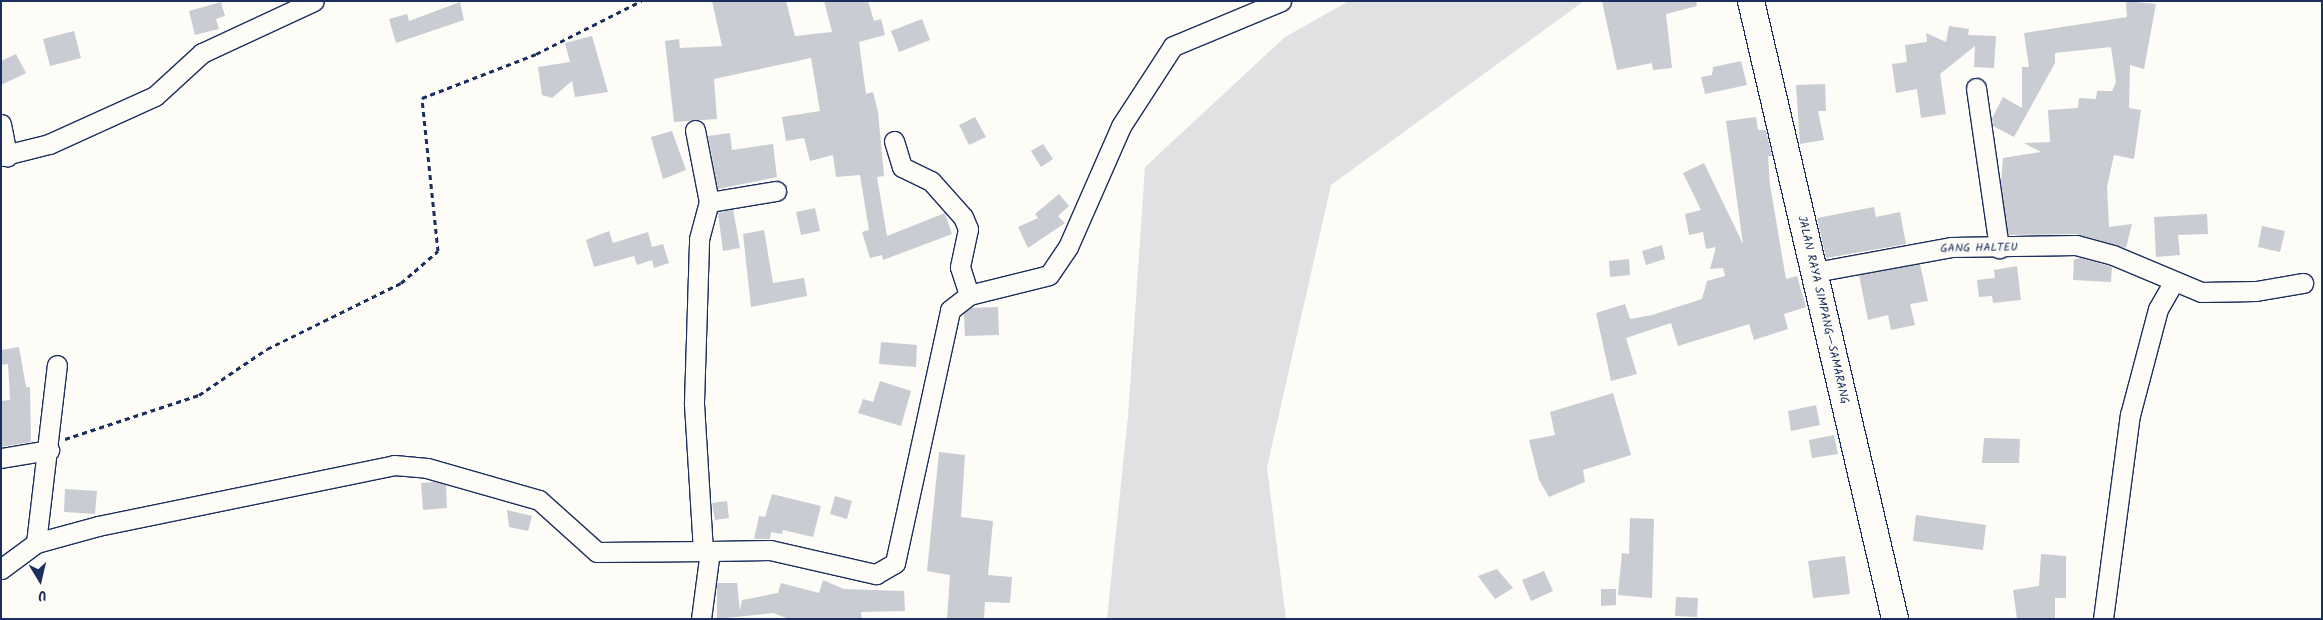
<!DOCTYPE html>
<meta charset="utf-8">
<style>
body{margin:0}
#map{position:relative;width:2323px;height:620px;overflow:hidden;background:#fdfcf7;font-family:Kalam,sans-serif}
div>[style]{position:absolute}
.green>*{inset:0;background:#e0e1e3}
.building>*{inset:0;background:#c9ccd3}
.path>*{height:3px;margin-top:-1.5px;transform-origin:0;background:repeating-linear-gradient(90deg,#1b2f5e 0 5px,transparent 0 9px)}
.roads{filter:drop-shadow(1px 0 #1b2f5e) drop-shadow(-1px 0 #1b2f5e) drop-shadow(0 1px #1b2f5e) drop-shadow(0 -1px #1b2f5e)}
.minor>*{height:19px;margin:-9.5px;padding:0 9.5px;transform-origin:9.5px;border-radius:9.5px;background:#fdfcf7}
.secondary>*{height:26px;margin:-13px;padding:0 13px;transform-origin:13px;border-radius:13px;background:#fdfcf7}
span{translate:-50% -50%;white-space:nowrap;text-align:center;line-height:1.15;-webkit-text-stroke:4px #fdfcf7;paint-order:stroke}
.street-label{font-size:12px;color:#1b2f5e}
.frame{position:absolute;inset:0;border:2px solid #1b2f5e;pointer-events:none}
.north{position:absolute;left:15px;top:555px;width:50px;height:50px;-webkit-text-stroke:4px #fdfcf7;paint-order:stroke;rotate:171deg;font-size:14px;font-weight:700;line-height:20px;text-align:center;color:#1b2f5e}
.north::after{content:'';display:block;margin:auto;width:18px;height:22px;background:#1b2f5e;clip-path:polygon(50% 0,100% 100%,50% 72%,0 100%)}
</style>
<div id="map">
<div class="green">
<div style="clip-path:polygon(1349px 1px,1584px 1px,1331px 185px,1267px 467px,1286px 619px,1107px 619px,1128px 416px,1145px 167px,1285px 37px)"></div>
</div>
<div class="building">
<div style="clip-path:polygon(712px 1px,786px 1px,795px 36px,832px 32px,824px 1px,868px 1px,874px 21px,881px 19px,885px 35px,859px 42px,866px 94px,873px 92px,878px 112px,884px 176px,877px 177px,887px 236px,945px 213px,952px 234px,883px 260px,882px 255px,870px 258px,862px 232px,869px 230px,860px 175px,836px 177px,833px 155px,810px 161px,804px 138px,786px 141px,782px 117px,820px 111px,811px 58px,714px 79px,717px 119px,674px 122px,665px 41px,679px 39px,680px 48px,722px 46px)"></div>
<div style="clip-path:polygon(1602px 1px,1696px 1px,1697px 6px,1666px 14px,1672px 68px,1653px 70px,1652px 63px,1617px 70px)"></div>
<div style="clip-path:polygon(2126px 1px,2156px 4px,2144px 69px,2130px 65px,2129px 108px,2141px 110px,2134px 159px,2114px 155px,2107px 187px,2109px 227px,2132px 224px,2126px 248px,2076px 234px,2008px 235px,2001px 183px,2003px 158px,2041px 152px,2024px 143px,2050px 142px,2048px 110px,2078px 108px,2079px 98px,2096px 99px,2097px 91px,2112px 91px,2116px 82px,2111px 47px,2055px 53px,2055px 63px,2014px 137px,1993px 126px,1992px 118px,2003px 97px,2022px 108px,2022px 67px,2029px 67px,2024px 33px,2127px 17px)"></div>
<div style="clip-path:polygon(221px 2px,225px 16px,216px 19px,219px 29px,195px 35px,189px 11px)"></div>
<div style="clip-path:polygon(460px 2px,464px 20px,396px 43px,389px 19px,407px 14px,409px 21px)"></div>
<div style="clip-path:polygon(922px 19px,930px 40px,899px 52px,891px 31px)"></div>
<div style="clip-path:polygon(1949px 26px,1969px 29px,1968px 35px,1996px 36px,1994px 68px,1974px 67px,1975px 46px,1940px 74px,1946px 114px,1921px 118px,1917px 89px,1896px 93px,1892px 64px,1907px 62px,1905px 45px,1927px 42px,1926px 33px,1946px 42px)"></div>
<div style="clip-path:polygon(74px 31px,81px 58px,50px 66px,43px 39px)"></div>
<div style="clip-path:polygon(592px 36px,608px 92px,575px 97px,572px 81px,552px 98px,542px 95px,538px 67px,570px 62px,565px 43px)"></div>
<div style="clip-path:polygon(16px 54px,26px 73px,1px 85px,1px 61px)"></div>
<div style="clip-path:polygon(1741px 61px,1747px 85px,1705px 94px,1701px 77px,1712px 75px,1713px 67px)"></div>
<div style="clip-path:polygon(1825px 84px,1826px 111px,1818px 111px,1824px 140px,1800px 144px,1796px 85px)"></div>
<div style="clip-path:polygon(975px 117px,986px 137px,969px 145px,959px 125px)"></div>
<div style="clip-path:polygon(1756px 117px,1758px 130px,1766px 130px,1772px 156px,1768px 156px,1770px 185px,1786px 279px,1797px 276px,1806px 307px,1784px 314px,1788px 329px,1754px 340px,1749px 324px,1678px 346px,1671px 323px,1626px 338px,1637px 374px,1611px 381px,1596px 313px,1625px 304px,1630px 319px,1652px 315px,1702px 299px,1707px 281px,1725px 276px,1723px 268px,1710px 269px,1716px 247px,1706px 249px,1703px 232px,1689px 235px,1685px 214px,1701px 210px,1683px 173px,1704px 163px,1743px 244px,1726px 121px)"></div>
<div style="clip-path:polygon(672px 131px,686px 170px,663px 179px,651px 137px)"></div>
<div style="clip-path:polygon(730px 133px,732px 150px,773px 144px,777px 177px,718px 189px,708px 136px)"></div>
<div style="clip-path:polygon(1043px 144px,1053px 159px,1041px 167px,1031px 151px)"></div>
<div style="clip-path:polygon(1059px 194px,1069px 206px,1058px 216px,1065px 223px,1028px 248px,1018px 227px,1038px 218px,1035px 214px)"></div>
<div style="clip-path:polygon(1874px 207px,1876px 217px,1900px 212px,1906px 244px,1826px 258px,1817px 218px)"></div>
<div style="clip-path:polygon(815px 208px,820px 231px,801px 235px,796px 212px)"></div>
<div style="clip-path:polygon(733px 209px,740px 248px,723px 251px,718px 213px)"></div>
<div style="clip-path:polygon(2207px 214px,2208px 234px,2178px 235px,2180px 255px,2156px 257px,2154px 217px)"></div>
<div style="clip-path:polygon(2262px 226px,2285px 231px,2280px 252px,2258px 247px)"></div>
<div style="clip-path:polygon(764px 230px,773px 283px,804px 278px,807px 296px,751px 307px,743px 234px)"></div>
<div style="clip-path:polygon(609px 231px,613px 243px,648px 232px,652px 247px,663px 244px,669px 263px,654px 268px,652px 260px,637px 265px,634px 256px,594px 267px,586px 240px)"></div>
<div style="clip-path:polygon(1662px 245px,1665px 259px,1646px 265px,1642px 251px)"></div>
<div style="clip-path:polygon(2081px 258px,2112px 267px,2111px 282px,2073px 280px,2074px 259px)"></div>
<div style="clip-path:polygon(1629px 259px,1630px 275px,1610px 277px,1609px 261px)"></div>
<div style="clip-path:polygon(1920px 264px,1928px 301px,1910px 304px,1915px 325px,1891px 330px,1888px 315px,1868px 320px,1859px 275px)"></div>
<div style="clip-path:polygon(2017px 266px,2021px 300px,1993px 303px,1992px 296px,1979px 297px,1977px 280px,1995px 278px,1994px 270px)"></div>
<div style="clip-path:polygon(998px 307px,999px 335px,965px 336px,964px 314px,971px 308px)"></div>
<div style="clip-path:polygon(881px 342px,917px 345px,916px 367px,879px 364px)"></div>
<div style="clip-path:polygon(19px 347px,26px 387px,30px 387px,31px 442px,1px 447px,1px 401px,10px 400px,8px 364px,1px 365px,1px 350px)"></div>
<div style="clip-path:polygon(880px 381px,911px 391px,901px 426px,858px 413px,863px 399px,873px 402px)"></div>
<div style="clip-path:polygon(1613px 393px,1631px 455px,1583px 470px,1585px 482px,1549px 497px,1539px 480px,1529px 440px,1555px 435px,1550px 412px)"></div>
<div style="clip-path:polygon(1816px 405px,1820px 425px,1791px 431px,1788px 411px)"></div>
<div style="clip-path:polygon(1834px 435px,1838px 454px,1812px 458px,1809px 440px)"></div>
<div style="clip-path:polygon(1984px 438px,2020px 439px,2019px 463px,1982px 463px)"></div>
<div style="clip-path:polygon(939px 452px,965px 455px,961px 517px,993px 521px,988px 575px,1012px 577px,1010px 603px,985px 602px,984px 619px,947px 619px,950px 575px,927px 571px)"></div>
<div style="clip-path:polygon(434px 482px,446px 485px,447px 508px,423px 510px,421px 483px)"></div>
<div style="clip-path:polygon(65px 489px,97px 491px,95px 514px,64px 512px)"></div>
<div style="clip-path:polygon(772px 494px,821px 506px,813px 537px,783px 530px,782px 534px,771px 532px,770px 539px,754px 539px,759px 516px,765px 517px)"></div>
<div style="clip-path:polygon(835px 496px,852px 501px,847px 519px,830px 514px)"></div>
<div style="clip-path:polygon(727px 501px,729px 518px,715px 520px,712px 503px)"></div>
<div style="clip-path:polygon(507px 510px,532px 516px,528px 531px,509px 527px)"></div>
<div style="clip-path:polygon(1916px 515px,1986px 525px,1983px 550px,1913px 541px)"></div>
<div style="clip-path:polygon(1630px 518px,1654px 519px,1652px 598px,1618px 595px,1622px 553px,1629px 554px)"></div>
<div style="clip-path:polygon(2041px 554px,2066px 556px,2066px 598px,2055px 598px,2055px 619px,2017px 619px,2013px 590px,2039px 586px)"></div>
<div style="clip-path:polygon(1845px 556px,1850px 594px,1813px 598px,1808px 561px)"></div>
<div style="clip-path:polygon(1497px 569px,1513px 588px,1495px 599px,1478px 576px)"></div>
<div style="clip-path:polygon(1544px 571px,1553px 591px,1531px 601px,1522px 580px)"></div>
<div style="clip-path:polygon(823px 580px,844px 589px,904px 591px,905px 611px,861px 612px,862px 619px,789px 619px,773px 613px,717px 619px,717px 583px,737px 583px,740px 611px,742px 600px,778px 593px,781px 583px,819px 593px)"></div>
<div style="clip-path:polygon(1601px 589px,1616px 589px,1616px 605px,1601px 606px)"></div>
<div style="clip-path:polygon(1676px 597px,1698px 598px,1697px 617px,1675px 616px)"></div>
</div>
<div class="path">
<div style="left:65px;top:439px;width:141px;rotate:-18.2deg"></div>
<div style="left:199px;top:395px;width:82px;rotate:-34.1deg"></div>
<div style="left:267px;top:349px;width:149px;rotate:-26.2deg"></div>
<div style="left:401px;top:283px;width:49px;rotate:-40.9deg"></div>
<div style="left:438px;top:251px;width:154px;rotate:-96deg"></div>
<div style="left:422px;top:98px;width:122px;rotate:-21.1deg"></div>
<div style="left:536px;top:54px;width:118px;rotate:-26.8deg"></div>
</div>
<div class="roads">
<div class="minor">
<div style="left:1976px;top:88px;width:162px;rotate:81.8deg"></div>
<div style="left:1px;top:124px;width:33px;rotate:79deg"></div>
<div style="left:695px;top:130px;width:73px;rotate:79deg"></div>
<div style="left:894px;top:141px;width:27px;rotate:73deg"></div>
<div style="left:902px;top:167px;width:32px;rotate:26deg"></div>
<div style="left:931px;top:181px;width:48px;rotate:48.4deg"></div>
<div style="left:963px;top:217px;width:13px;rotate:67deg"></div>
<div style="left:968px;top:229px;width:39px;rotate:102deg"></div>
<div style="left:960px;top:267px;width:29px;rotate:72deg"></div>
<div style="left:1px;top:156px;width:49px;rotate:-14deg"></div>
<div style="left:49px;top:144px;width:116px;rotate:-24.4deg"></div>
<div style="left:155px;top:96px;width:64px;rotate:-42.5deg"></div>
<div style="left:202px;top:53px;width:123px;rotate:-24.9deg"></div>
<div style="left:1815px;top:272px;width:138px;rotate:-10.4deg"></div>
<div style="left:1951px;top:247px;width:125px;rotate:-0.9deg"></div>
<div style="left:2076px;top:245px;width:38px;rotate:15deg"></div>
<div style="left:2113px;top:255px;width:95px;rotate:22.8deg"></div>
<div style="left:2201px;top:292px;width:55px;rotate:-1deg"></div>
<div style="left:2256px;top:291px;width:48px;rotate:-9.7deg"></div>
<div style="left:1px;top:458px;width:49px;rotate:-9.5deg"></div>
<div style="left:36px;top:543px;width:179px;rotate:-83.3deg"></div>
<div style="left:703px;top:551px;width:149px;rotate:-93.5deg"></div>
<div style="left:694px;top:402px;width:163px;rotate:-88.2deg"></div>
<div style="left:699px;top:239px;width:38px;rotate:-75deg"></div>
<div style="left:709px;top:202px;width:68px;rotate:-9.3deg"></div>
<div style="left:1px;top:569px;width:44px;rotate:-36.6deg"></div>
<div style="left:36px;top:543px;width:64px;rotate:-15.3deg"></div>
<div style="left:98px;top:526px;width:302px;rotate:-11.6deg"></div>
<div style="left:394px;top:465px;width:33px;rotate:5deg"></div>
<div style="left:427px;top:468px;width:116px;rotate:15.9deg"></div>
<div style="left:539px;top:500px;width:78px;rotate:41.9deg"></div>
<div style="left:597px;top:552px;width:113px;rotate:-0.5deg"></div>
<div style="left:701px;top:619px;width:69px;rotate:-82.5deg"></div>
<div style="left:710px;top:551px;width:60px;rotate:-1deg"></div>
<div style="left:770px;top:550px;width:109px;rotate:12.8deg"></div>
<div style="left:876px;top:574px;width:22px;rotate:-30deg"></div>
<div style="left:895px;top:563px;width:259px;rotate:-77.7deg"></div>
<div style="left:950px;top:310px;width:24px;rotate:-38deg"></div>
<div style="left:969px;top:295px;width:82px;rotate:-14deg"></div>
<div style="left:1049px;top:275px;width:34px;rotate:-56deg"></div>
<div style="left:1068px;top:247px;width:132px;rotate:-66.3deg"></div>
<div style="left:1121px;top:126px;width:95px;rotate:-57deg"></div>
<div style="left:1173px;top:46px;width:117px;rotate:-22.6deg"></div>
<div style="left:2103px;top:619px;width:206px;rotate:-82.5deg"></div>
<div style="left:2130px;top:415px;width:110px;rotate:-75.2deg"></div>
<div style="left:2158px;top:309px;width:32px;rotate:-60deg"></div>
</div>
<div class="secondary">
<div style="left:1751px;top:1px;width:635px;rotate:76.88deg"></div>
</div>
</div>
<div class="street-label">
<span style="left:1979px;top:248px;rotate:-1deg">GANG HALTEU</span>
<span style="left:1823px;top:310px;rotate:77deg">JALAN RAYA SIMPANG—SAMARANG</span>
</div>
<div class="frame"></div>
<div class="north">U</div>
</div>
